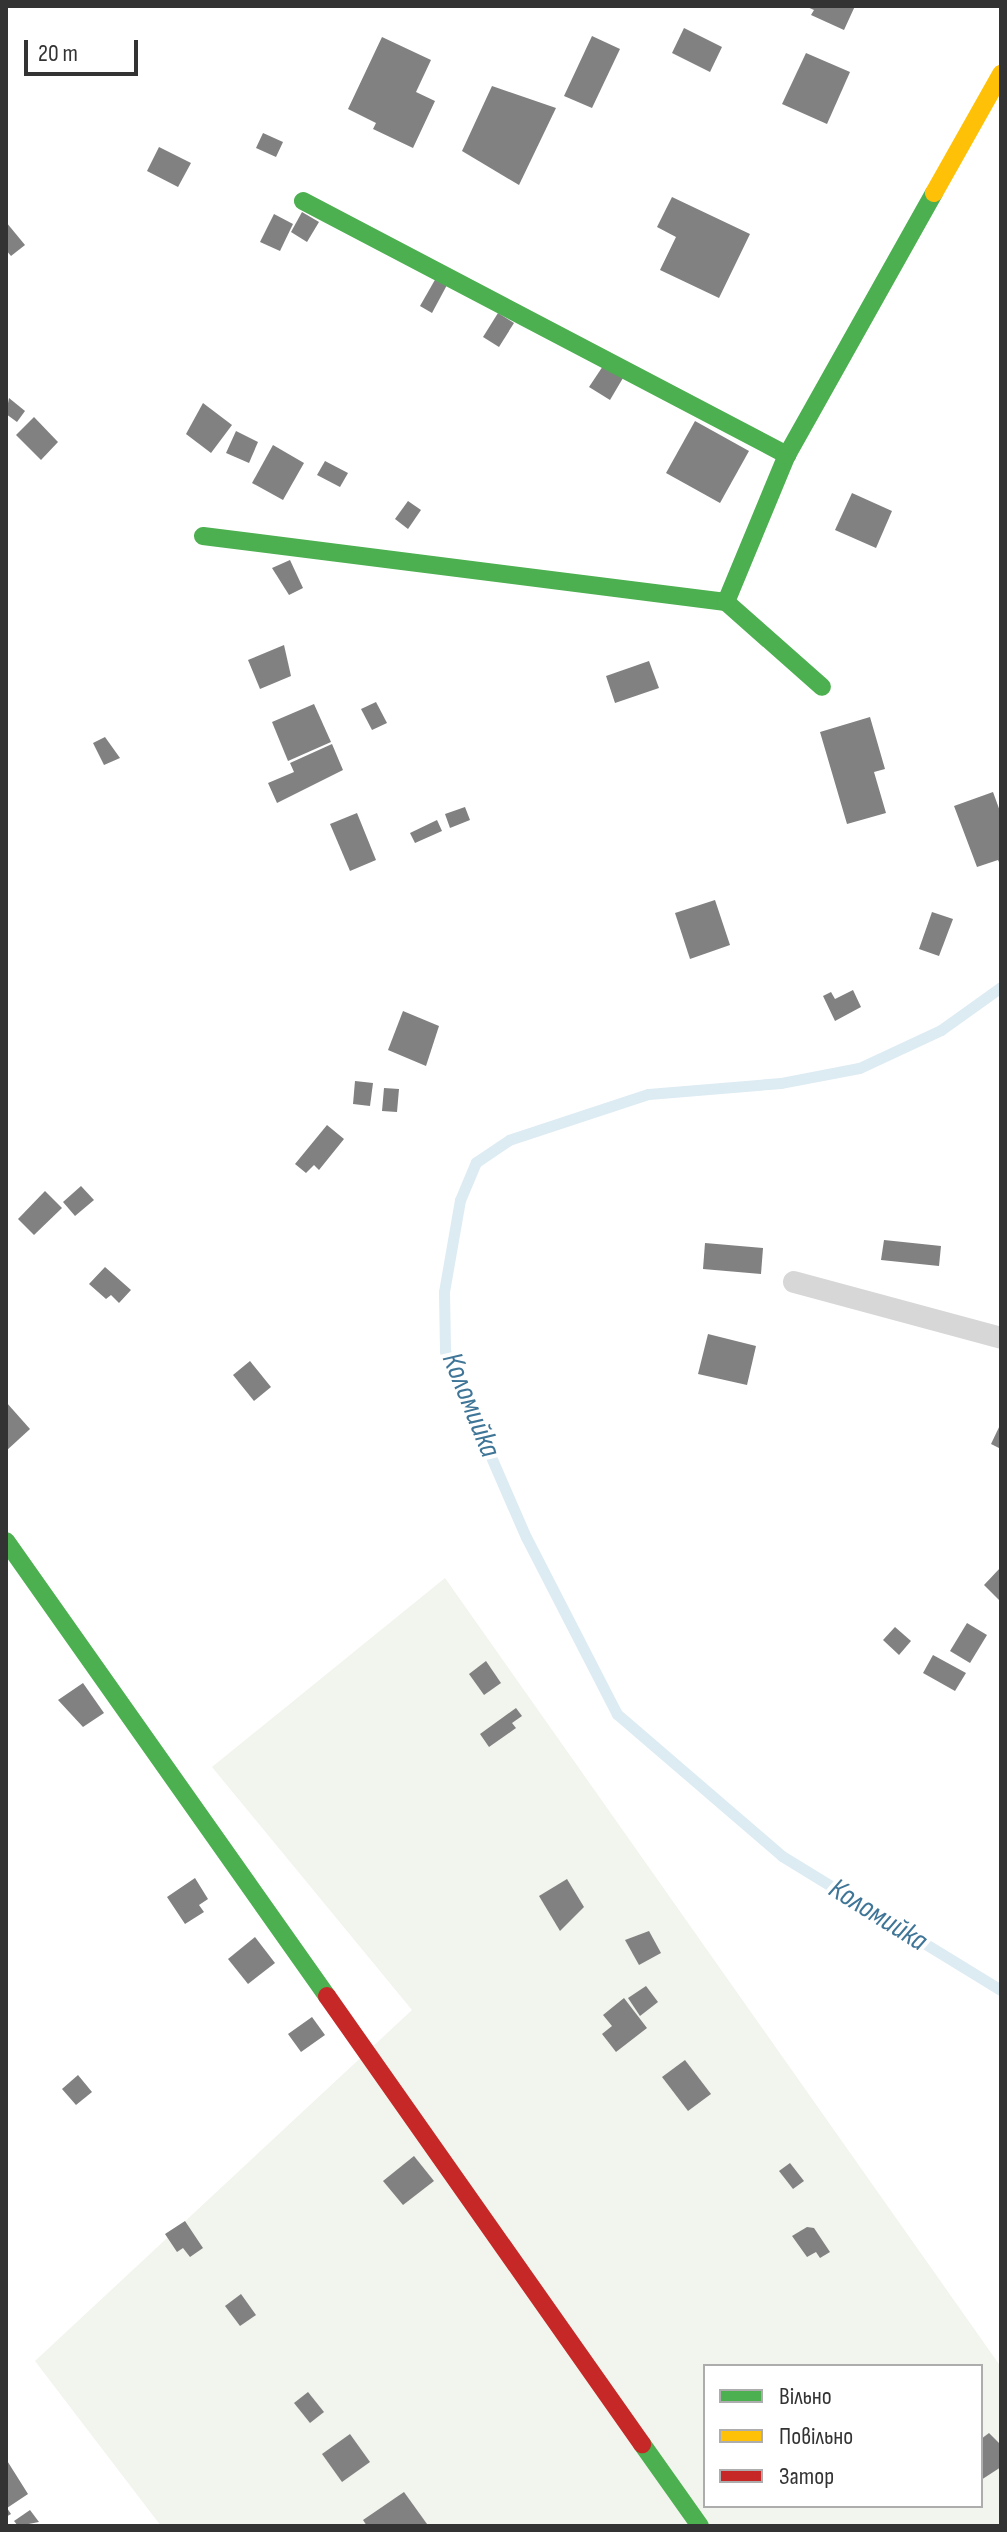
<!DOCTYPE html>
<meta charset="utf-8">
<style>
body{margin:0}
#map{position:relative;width:1007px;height:2532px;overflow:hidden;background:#fff;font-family:"Sofia Sans Condensed",sans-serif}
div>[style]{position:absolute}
.green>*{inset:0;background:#f1f5ed}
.stream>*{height:11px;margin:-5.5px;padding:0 5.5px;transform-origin:5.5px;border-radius:5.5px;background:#ddebf3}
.building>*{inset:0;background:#818181}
.lane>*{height:22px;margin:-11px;padding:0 11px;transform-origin:11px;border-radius:11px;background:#d7d7d7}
.fast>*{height:18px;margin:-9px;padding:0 9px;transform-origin:9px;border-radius:9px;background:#4caf50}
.slow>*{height:18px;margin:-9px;padding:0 9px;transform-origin:9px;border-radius:9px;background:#ffc107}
.jam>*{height:18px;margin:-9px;padding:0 9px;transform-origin:9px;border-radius:9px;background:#c62828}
span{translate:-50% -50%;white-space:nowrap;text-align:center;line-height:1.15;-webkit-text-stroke:8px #fff;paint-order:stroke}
.water-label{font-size:30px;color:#3f7597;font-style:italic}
.frame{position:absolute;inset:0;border:8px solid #333;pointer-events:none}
.legend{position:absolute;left:703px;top:2364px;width:280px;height:144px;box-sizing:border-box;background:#fff;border:2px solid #adadad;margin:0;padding:10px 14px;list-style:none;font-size:24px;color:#333}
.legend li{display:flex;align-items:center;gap:16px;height:40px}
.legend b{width:40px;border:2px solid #adadad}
.scale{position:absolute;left:24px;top:40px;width:114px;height:36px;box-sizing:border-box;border:4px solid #333;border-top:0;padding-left:10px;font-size:24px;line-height:28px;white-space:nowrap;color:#333;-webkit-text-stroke:6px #fff;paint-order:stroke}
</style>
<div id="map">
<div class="green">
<div style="clip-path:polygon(evenodd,445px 1578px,1001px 2367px,1001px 2526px,161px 2526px,35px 2361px,412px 2010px,212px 1767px,445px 1578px,705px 2366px,981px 2366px,981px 2506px,705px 2506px,705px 2366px)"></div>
</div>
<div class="stream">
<div style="left:1001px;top:987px;width:74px;rotate:144.4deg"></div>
<div style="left:941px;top:1030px;width:90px;rotate:155.1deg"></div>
<div style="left:859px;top:1068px;width:79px;rotate:169.1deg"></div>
<div style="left:781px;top:1083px;width:133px;rotate:175.3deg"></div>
<div style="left:648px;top:1094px;width:146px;rotate:161.7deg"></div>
<div style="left:509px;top:1140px;width:40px;rotate:146deg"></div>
<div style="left:476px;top:1162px;width:41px;rotate:112.8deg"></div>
<div style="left:460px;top:1200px;width:93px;rotate:99.9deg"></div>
<div style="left:444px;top:1292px;width:59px;rotate:89deg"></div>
<div style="left:445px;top:1351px;width:203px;rotate:66.5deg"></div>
<div style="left:526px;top:1537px;width:199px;rotate:62.8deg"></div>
<div style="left:617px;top:1714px;width:218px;rotate:40.7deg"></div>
<div style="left:782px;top:1856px;width:257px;rotate:31.5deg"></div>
</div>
<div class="building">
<div style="clip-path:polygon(805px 6px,855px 6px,844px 30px,811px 15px,814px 10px)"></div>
<div style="clip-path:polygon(684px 28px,722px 47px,710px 72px,672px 53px)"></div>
<div style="clip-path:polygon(592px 36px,620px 49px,592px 108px,564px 96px)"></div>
<div style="clip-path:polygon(382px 37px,431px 60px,416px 92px,435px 101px,413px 148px,373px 129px,376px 123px,348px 109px)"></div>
<div style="clip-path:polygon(806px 53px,850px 72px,827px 124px,782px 104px)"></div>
<div style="clip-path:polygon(492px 86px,556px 108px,519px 185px,462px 151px)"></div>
<div style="clip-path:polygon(263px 133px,283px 142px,276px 157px,256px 148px)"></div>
<div style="clip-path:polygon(159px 147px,191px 163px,178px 187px,147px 171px)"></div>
<div style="clip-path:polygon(672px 197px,750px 234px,719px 298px,660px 270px,676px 237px,657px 227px)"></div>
<div style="clip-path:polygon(302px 212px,319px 222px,307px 242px,291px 232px)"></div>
<div style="clip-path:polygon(274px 214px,293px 224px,280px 251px,260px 242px)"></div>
<div style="clip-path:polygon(6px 222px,25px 245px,11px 256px,6px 250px)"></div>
<div style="clip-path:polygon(436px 278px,447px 285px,432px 313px,420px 306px)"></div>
<div style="clip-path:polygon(498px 313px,514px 323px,499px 347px,483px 337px)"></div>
<div style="clip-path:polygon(603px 366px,623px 378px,610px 400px,589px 387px)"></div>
<div style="clip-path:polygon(9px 398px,25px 411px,17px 422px,6px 414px)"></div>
<div style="clip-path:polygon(203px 403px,232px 425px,211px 453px,186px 434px)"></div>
<div style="clip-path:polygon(34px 417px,58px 442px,41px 460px,16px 435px)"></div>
<div style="clip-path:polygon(695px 421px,749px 451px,720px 503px,666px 473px)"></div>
<div style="clip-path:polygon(236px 431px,258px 442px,249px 463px,226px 453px)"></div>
<div style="clip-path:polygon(273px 445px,304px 463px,283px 500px,252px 483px)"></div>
<div style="clip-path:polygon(325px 461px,348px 473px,340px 487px,317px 475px)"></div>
<div style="clip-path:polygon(852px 493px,892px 511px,876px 548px,835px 530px)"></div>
<div style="clip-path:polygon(408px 501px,421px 510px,408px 529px,395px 519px)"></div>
<div style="clip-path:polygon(290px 560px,303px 588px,289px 595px,272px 568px)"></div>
<div style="clip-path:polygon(284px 645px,291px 676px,260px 689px,248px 660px)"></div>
<div style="clip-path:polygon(649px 661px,659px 688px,615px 703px,606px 676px)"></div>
<div style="clip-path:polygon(376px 702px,387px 723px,372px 730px,361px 709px)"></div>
<div style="clip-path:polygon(314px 704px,331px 742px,288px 761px,272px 722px)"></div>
<div style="clip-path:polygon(870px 717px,885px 769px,874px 772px,886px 813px,847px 824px,820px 732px)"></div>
<div style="clip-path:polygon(105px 737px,120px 758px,104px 765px,93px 743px)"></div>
<div style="clip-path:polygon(332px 744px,343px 770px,277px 803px,268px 783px,294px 772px,290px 763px)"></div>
<div style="clip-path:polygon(993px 792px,1001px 814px,1001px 866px,998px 860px,977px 867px,954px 806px)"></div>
<div style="clip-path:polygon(465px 807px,470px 820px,450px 828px,445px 814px)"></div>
<div style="clip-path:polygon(357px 813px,376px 860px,350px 871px,330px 824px)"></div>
<div style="clip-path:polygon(437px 820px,442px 831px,415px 843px,410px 833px)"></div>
<div style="clip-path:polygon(715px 900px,730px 945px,690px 959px,675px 913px)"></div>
<div style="clip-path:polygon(932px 912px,953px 919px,939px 956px,919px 949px)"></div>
<div style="clip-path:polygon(853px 990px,861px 1007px,835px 1021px,823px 996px,831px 992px,835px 999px)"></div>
<div style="clip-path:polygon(403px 1011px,439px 1026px,426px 1066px,388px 1050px)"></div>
<div style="clip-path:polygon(355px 1081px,373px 1083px,370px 1106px,353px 1104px)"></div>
<div style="clip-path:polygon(384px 1088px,399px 1089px,397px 1112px,382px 1111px)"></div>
<div style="clip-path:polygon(327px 1125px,344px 1139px,319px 1170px,314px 1165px,306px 1173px,295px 1164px)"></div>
<div style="clip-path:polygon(81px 1186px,94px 1200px,75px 1216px,63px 1202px)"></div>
<div style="clip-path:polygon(45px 1191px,62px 1208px,34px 1235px,18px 1219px)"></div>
<div style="clip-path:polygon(884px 1240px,941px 1246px,939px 1266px,881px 1260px)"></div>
<div style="clip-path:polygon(705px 1243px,763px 1248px,761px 1274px,703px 1269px)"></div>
<div style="clip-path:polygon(105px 1267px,131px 1290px,119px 1303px,111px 1295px,106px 1299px,89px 1284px)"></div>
<div style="clip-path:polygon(708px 1334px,756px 1346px,747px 1385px,698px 1374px)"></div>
<div style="clip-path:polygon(250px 1361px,271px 1387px,254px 1401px,233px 1375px)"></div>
<div style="clip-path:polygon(6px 1402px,30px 1429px,6px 1451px)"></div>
<div style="clip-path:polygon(1001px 1423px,1001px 1449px,991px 1444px)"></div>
<div style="clip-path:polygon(1001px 1567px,1001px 1602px,984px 1585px)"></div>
<div style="clip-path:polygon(967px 1623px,987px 1635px,970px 1663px,950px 1651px)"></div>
<div style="clip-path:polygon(895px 1627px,911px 1641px,899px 1655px,883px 1640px)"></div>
<div style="clip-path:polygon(933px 1655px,966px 1673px,955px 1691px,923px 1673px)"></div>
<div style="clip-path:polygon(486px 1661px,501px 1683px,484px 1695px,469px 1674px)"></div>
<div style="clip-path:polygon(83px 1683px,104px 1713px,83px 1727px,58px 1700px)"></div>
<div style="clip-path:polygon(516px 1708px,522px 1716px,512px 1723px,516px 1728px,489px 1747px,480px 1734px)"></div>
<div style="clip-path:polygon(195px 1878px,208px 1899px,199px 1905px,204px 1912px,185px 1924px,167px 1897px)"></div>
<div style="clip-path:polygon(567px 1879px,584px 1907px,560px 1931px,539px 1896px)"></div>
<div style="clip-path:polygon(649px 1931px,661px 1953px,639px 1965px,625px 1940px)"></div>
<div style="clip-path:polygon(255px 1937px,275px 1963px,248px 1984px,228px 1959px)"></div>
<div style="clip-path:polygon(646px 1986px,658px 2002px,640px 2016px,628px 1998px)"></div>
<div style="clip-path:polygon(624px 1998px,647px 2028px,616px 2052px,602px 2034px,612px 2026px,603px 2015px)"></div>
<div style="clip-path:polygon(312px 2017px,325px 2035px,301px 2052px,288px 2034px)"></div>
<div style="clip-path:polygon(685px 2060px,711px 2094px,688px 2111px,662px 2077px)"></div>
<div style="clip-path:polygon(78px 2075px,92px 2092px,76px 2105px,62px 2089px)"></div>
<div style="clip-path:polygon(414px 2156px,434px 2181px,403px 2205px,383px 2181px)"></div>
<div style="clip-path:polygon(790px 2163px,804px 2181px,793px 2189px,779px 2171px)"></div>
<div style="clip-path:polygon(185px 2221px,203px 2248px,190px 2257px,183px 2248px,177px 2252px,165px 2234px)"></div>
<div style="clip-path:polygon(807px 2227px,814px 2228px,830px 2252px,820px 2258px,816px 2252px,807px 2257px,792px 2236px)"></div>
<div style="clip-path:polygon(241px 2294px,256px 2315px,240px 2326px,225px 2306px)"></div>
<div style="clip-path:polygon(308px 2392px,324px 2412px,310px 2423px,294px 2403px)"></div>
<div style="clip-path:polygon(989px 2433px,1001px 2445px,1001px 2467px,981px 2480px,981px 2439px)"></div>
<div style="clip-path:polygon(350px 2434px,370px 2462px,342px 2482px,322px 2454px)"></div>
<div style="clip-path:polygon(6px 2459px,28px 2494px,7px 2508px,11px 2514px,6px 2517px)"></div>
<div style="clip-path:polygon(404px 2492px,427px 2524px,367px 2526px,363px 2520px)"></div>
<div style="clip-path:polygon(30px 2510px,39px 2522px,18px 2526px,14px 2521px)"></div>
</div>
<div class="lane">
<div style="left:794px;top:1282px;width:214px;rotate:15.1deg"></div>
</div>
<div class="fast">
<div style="left:303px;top:201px;width:547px;rotate:27.69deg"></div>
<div style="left:203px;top:536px;width:527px;rotate:7.19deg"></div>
<div style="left:726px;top:602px;width:128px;rotate:41.5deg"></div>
<div style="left:726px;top:602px;width:159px;rotate:-67.5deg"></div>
<div style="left:787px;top:455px;width:300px;rotate:-60.7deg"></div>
<div style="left:6px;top:1541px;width:557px;rotate:54.8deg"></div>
<div style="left:642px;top:2444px;width:100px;rotate:54.7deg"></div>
</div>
<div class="slow">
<div style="left:934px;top:193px;width:137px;rotate:-60.6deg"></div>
</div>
<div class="jam">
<div style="left:327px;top:1996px;width:548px;rotate:54.89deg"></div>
</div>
<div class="water-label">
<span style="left:471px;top:1405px;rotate:68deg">Коломийка</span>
<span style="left:878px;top:1915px;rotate:32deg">Коломийка</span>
</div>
<div class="frame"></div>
<ul class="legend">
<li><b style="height:10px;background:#4caf50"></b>Вільно</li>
<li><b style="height:10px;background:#ffc107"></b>Повільно</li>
<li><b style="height:10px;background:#c62828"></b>Затор</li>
</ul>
<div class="scale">20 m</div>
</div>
